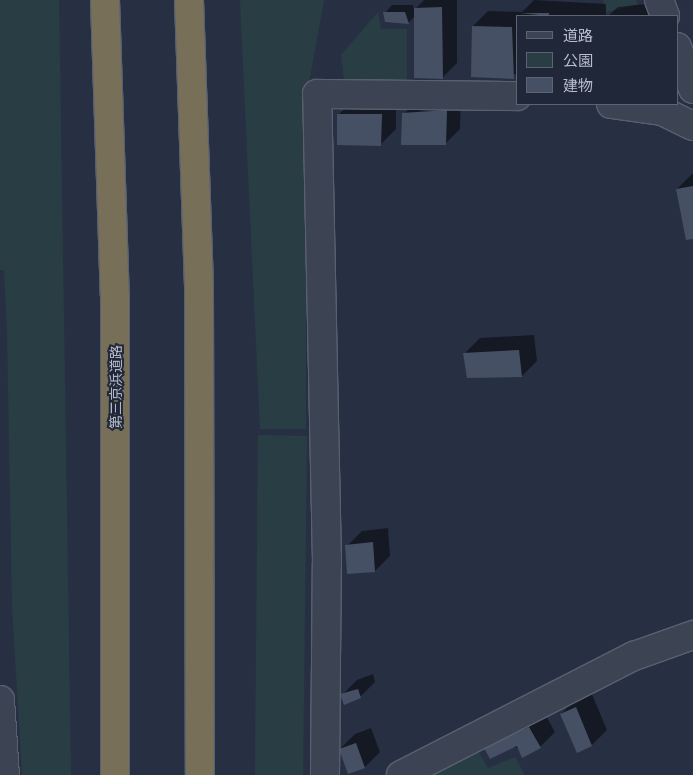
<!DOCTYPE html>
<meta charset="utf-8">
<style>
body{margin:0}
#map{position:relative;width:693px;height:775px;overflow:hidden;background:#273043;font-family:Inter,"Noto Sans JP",sans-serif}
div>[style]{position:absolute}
.green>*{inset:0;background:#293e44}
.shadow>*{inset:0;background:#0007}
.building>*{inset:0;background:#465065}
.roads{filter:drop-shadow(1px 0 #5a6070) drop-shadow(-1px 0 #5a6070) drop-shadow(0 1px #5a6070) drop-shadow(0 -1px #5a6070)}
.street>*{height:28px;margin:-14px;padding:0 14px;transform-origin:14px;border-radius:14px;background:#3c4353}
.highway>*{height:28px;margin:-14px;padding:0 14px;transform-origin:14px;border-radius:14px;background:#786f59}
span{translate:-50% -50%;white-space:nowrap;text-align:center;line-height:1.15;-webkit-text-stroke:4px #202738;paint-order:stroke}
.street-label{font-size:14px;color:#b9becc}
.legend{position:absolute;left:516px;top:15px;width:162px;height:90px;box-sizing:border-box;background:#202738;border:1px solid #5d6373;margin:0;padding:6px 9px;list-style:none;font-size:15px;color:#b9becc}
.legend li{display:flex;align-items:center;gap:10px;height:25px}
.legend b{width:25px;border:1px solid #5d6373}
</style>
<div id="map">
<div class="green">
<div style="clip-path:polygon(0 0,59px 0,71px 775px,22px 775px,12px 605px,7px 329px,4px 270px,0 270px)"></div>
<div style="clip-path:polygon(240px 0,324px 0,306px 100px,306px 429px,260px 429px)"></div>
<div style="clip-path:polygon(603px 0,636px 0,638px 5px,606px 12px)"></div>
<div style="clip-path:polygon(378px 12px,381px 29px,407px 29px,407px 80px,344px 80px,341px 55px)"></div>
<div style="clip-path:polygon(258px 435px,307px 436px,303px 775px,255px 775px)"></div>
<div style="clip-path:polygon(477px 749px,488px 768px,515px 757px,525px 775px,425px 775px)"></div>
</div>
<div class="shadow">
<div style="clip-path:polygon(424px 0,457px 0,457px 63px,442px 78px,416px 15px,408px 23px,385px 13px,392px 5px,413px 5px,414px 10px)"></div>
<div style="clip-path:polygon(534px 0,606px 4px,606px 16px,517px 16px,517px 74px,472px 76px,473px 26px,488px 11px,522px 12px)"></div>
<div style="clip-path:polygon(645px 4px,649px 16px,608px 16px,618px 7px)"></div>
<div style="clip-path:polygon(461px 96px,460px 129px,445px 144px,404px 114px,419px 99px)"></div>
<div style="clip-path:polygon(354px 100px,396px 100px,396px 129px,381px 144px,338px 115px)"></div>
<div style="clip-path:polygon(692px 174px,693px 174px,693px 238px,677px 189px)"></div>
<div style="clip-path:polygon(534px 335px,537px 361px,522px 376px,465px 353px,480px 338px)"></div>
<div style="clip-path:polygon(388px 528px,390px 556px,375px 571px,347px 546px,362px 531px)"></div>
<div style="clip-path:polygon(373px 674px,375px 682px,360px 697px,342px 695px,357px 680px)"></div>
<div style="clip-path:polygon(591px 692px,607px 730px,592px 745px,561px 714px,576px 699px)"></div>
<div style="clip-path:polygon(544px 712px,555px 732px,540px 747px,486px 748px,501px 733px)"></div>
<div style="clip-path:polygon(371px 728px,380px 752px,365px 767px,348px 773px,340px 749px,355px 734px)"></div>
</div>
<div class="building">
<div style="clip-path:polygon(442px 7px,443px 79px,414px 78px,414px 8px)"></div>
<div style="clip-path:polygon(383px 12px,405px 12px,409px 24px,385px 22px)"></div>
<div style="clip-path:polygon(520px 13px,549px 13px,549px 16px)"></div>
<div style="clip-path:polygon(472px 26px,512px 27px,514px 79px,471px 77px)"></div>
<div style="clip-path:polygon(447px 110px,446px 145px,401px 145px,402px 113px)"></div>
<div style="clip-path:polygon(337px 114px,382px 114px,381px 146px,337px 145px)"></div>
<div style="clip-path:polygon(693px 186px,693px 239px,686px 240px,676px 189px)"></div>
<div style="clip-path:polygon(519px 350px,522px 377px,467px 378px,463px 353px)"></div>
<div style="clip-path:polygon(373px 542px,375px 572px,347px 574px,345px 545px)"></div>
<div style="clip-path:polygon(358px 689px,361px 698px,344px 705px,340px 694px)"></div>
<div style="clip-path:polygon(576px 707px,592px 746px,577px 753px,560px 714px)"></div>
<div style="clip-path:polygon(529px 727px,541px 748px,522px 758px,517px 746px,490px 759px,484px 748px)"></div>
<div style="clip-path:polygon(356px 743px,365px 768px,348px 774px,339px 749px)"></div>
</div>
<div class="roads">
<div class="street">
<div style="left:659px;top:0;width:17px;rotate:69deg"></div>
<div style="left:677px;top:47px;width:45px;rotate:69.1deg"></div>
<div style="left:611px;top:104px;width:51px;rotate:7.8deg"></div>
<div style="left:662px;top:111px;width:34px;rotate:26deg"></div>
<div style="left:0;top:700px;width:75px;rotate:86.2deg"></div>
<div style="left:325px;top:775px;width:213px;rotate:-89.5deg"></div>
<div style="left:327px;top:562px;width:468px;rotate:-91.2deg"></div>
<div style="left:317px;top:94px;width:200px;rotate:0.6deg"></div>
<div style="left:401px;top:775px;width:262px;rotate:-27.1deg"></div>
<div style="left:634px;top:656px;width:63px;rotate:-19.6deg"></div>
</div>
<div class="highway">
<div style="left:105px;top:0;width:295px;rotate:88.1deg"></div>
<div style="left:115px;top:295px;width:480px;rotate:90deg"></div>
<div style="left:189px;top:0;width:288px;rotate:88deg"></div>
<div style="left:199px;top:288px;width:487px;rotate:89.9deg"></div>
</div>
</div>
<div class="street-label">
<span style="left:116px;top:387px;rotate:-90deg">第三京浜道路</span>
</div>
<ul class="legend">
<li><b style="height:6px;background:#3c4353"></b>道路</li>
<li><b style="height:14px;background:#293e44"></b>公園</li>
<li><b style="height:14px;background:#465065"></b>建物</li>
</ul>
</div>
